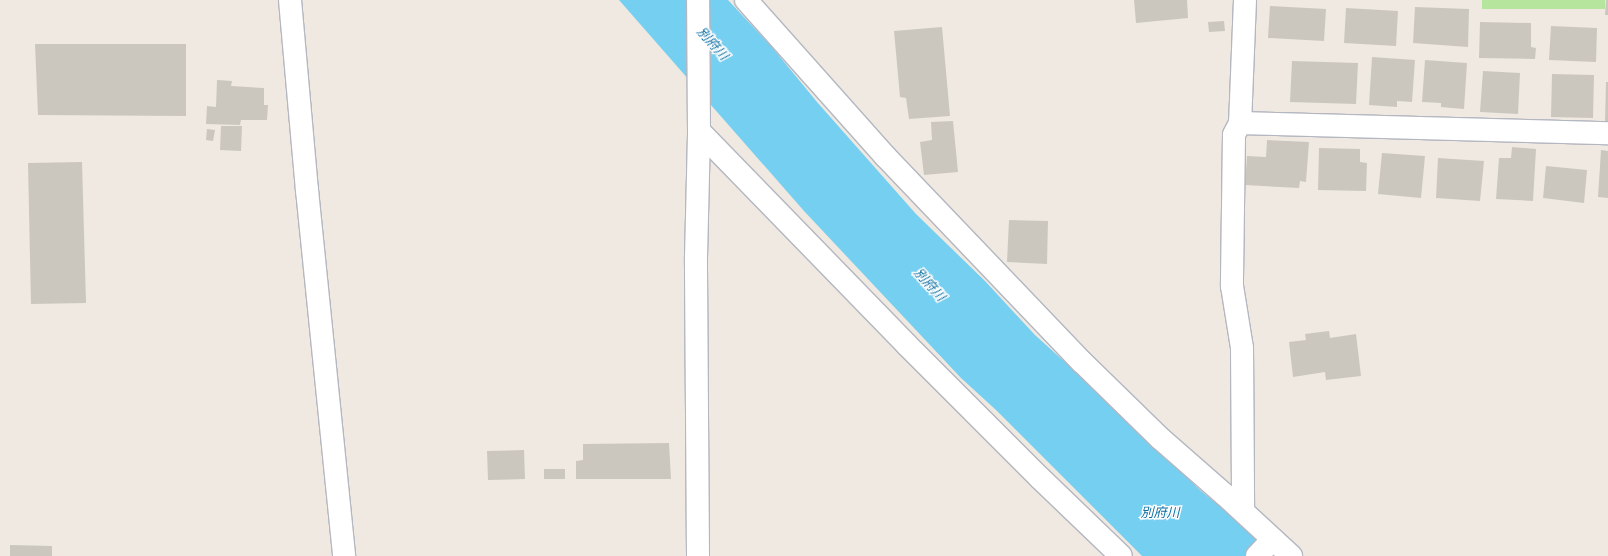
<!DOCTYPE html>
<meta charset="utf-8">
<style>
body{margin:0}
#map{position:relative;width:1608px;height:556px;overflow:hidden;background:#efe9e1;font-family:Poppins,"Noto Sans JP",sans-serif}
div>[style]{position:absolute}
.green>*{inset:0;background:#b6e59e}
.water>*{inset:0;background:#75cff0}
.building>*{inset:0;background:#cbc7bf}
.roads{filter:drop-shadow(1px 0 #b4b7c1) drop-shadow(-1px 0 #b4b7c1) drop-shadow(0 1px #b4b7c1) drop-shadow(0 -1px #b4b7c1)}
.street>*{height:22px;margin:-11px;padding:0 11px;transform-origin:11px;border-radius:11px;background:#fff}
span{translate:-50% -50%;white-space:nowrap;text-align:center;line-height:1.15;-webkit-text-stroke:3px #fff;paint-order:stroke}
.water-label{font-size:13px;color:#0d6fa3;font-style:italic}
</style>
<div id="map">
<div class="green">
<div style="clip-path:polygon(1482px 0,1605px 0,1605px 9px,1482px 9px)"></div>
</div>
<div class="water">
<div style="clip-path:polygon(619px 0,728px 0,771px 46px,817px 102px,916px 214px,985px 281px,1035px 335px,1118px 410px,1201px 491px,1232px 516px,1272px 556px,1142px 556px,996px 410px,961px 378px,804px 211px)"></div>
</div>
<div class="building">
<div style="clip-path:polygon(1134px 0,1187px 0,1188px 18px,1136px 23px)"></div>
<div style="clip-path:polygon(1606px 0,1608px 0,1608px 15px,1605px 15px)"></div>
<div style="clip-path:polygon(1270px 6px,1326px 9px,1324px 41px,1268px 38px)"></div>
<div style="clip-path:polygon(1415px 7px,1469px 9px,1468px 47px,1413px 43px)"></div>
<div style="clip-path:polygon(1346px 8px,1398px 11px,1396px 46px,1344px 43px)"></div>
<div style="clip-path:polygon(1224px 21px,1225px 31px,1209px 32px,1208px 22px)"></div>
<div style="clip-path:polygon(1480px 22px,1531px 23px,1531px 47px,1536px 48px,1535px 59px,1479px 58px)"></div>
<div style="clip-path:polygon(1551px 26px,1597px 28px,1596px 62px,1549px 60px)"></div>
<div style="clip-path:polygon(942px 27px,950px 116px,909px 119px,906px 98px,900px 97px,894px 31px)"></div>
<div style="clip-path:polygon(35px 44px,186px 44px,186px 116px,38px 115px)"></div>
<div style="clip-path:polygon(1372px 57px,1415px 60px,1412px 102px,1397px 101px,1397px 107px,1369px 105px)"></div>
<div style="clip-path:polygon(1425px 60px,1467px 63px,1464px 109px,1441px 107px,1441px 103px,1422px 102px)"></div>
<div style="clip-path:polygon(1292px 61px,1358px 63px,1356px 104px,1290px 102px)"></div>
<div style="clip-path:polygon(1483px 71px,1520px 73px,1518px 114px,1480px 112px)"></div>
<div style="clip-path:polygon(1552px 74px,1594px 75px,1593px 118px,1551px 117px)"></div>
<div style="clip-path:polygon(217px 80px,232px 81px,231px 86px,264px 88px,264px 105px,268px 105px,267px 120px,241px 120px,240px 125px,206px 124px,207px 106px,216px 107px)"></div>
<div style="clip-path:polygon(1606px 82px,1608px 82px,1608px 122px,1605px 122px)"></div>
<div style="clip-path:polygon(953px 121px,958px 172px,924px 175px,920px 142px,932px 140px,931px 122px)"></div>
<div style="clip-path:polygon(221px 126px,242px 126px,241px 151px,220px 150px)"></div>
<div style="clip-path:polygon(207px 129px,215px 130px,213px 141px,206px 140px)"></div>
<div style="clip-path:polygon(1267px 140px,1309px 142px,1306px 182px,1300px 181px,1299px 188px,1245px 185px,1247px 156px,1266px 157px)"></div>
<div style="clip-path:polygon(1512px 147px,1536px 149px,1533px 201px,1496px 199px,1499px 158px,1511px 158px)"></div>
<div style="clip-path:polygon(1319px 148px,1360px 149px,1360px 162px,1367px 163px,1366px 191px,1318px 190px)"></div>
<div style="clip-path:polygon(1601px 150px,1608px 151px,1608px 198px,1598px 197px)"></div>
<div style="clip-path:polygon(1382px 153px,1425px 156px,1421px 198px,1378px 194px)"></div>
<div style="clip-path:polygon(1438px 158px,1484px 161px,1480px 201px,1436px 198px)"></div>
<div style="clip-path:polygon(82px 162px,86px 303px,31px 304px,28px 163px)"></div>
<div style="clip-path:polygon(1546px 166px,1587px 170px,1584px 203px,1543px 198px)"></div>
<div style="clip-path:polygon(1009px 220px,1048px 221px,1047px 264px,1007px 262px)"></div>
<div style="clip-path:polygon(1329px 331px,1330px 338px,1356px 334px,1361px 376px,1326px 380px,1325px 372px,1293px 377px,1289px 342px,1306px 340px,1305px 334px)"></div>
<div style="clip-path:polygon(669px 443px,671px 479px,576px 479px,576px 461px,583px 460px,583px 444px)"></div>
<div style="clip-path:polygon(524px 450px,525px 479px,488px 480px,487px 451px)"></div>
<div style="clip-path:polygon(544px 469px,565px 469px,565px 479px,544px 479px)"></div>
<div style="clip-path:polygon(10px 545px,52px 546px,52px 556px,10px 556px)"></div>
</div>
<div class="roads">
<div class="street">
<div style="left:290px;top:0;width:191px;rotate:84.9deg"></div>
<div style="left:307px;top:190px;width:368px;rotate:84.2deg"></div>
<div style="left:746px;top:0;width:209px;rotate:48.3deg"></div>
<div style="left:885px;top:156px;width:285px;rotate:46.3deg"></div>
<div style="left:1082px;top:362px;width:110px;rotate:44.3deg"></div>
<div style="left:1161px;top:439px;width:85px;rotate:41.2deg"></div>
<div style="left:1225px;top:495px;width:90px;rotate:42.7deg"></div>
<div style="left:1245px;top:0;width:123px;rotate:92.3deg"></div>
<div style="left:1240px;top:123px;width:368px;rotate:1.6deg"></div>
<div style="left:1240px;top:123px;width:13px;rotate:117deg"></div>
<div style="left:1234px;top:135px;width:151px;rotate:90.8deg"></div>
<div style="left:1232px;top:286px;width:63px;rotate:80.8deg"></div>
<div style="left:1242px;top:348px;width:163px;rotate:89.6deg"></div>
<div style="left:699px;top:131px;width:298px;rotate:45.8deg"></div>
<div style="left:907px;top:345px;width:188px;rotate:45deg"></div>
<div style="left:1040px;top:478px;width:112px;rotate:43.9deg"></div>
<div style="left:698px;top:556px;width:299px;rotate:-90.4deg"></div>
<div style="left:696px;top:257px;width:126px;rotate:-88.6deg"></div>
<div style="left:699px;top:131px;width:131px;rotate:-90.4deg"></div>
<div style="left:1257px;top:556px;width:23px;rotate:-47deg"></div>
</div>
</div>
<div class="water-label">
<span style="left:712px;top:44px;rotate:48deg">別府川</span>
<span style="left:929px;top:285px;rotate:48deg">別府川</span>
<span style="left:1160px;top:513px">別府川</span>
</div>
</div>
